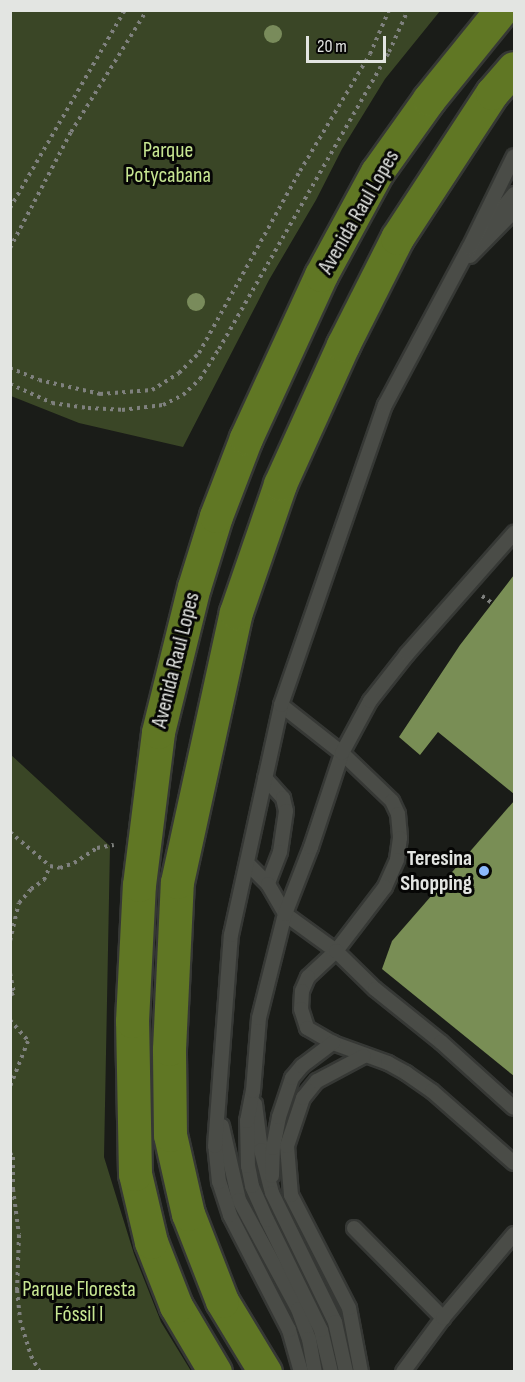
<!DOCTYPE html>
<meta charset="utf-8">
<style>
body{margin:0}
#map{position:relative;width:525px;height:1382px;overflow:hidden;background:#1a1c18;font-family:"Sofia Sans Condensed",sans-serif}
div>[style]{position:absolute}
.green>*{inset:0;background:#3a4626}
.building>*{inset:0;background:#798e55}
.path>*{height:4px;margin-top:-2px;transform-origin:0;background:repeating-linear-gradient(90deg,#7f817e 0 3px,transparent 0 7.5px)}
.roads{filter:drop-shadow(2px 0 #363835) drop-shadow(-2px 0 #363835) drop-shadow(0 2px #363835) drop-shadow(0 -2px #363835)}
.service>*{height:14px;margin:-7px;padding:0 7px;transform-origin:7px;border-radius:7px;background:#4a4c47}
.primary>*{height:33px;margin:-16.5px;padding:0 16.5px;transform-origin:16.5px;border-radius:16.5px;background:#607724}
.trees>*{width:18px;height:18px;margin:-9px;border-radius:50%;background:#798b5b}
.dots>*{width:16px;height:16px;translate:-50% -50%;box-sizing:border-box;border:3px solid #060605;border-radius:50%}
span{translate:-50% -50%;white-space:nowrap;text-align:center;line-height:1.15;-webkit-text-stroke:6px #060605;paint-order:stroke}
.park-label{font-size:22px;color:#c7e692}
.street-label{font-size:22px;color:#e3e5e2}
.poi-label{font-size:22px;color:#e3e5e2;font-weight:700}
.right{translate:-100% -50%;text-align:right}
.frame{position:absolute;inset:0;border:12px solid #e3e5e2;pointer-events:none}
.scale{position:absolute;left:306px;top:36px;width:80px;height:27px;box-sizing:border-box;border:3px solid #e3e5e2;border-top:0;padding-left:8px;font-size:18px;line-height:21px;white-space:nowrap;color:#e3e5e2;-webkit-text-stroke:4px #060605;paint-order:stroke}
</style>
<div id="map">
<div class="green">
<div style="clip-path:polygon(10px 11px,440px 11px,385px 79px,342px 149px,316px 200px,269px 280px,183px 447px,79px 423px,11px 396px)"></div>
<div style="clip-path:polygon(10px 754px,110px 846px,104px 1157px,134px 1254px,161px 1322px,191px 1371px,11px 1371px)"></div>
</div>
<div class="building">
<div style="clip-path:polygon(514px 575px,514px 794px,438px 732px,420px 755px,399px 737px,460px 645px)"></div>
<div style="clip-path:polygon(514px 801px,514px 1076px,382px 969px,392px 941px)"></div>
</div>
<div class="path">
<div style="left:10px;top:208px;width:229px;rotate:-59.9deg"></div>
<div style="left:10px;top:248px;width:131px;rotate:-62.3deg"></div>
<div style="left:71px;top:132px;width:144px;rotate:-58.1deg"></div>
<div style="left:10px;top:368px;width:31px;rotate:22deg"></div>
<div style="left:39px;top:380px;width:63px;rotate:12.9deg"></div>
<div style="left:100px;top:394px;width:52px;rotate:-4.4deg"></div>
<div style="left:152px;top:390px;width:32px;rotate:-32deg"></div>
<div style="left:179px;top:373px;width:28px;rotate:-45deg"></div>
<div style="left:199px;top:353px;width:208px;rotate:-61deg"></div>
<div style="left:300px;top:171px;width:136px;rotate:-59.1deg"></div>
<div style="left:370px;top:54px;width:48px;rotate:-66.6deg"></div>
<div style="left:10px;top:384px;width:46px;rotate:24.3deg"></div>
<div style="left:52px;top:403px;width:36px;rotate:8deg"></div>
<div style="left:88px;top:408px;width:34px;rotate:3deg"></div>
<div style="left:122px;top:410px;width:41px;rotate:-7deg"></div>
<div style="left:163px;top:405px;width:22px;rotate:-27deg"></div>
<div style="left:183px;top:395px;width:23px;rotate:-43deg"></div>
<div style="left:200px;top:379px;width:36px;rotate:-58deg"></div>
<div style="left:219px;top:349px;width:342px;rotate:-60.2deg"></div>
<div style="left:389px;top:52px;width:46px;rotate:-65.7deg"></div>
<div style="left:482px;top:596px;width:12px;rotate:35deg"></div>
<div style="left:10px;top:832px;width:52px;rotate:40.4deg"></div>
<div style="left:50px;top:866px;width:10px;rotate:11deg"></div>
<div style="left:60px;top:868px;width:15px;rotate:-20deg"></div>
<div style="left:74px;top:863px;width:27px;rotate:-33deg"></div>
<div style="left:97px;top:848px;width:17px;rotate:-10deg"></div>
<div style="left:10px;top:941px;width:39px;rotate:-77deg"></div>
<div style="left:19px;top:903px;width:18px;rotate:-49deg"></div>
<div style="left:31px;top:889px;width:16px;rotate:-35deg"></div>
<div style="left:44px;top:880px;width:15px;rotate:-67deg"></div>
<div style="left:10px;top:973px;width:20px;rotate:79deg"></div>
<div style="left:14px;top:993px;width:4px;rotate:153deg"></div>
<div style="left:10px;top:1020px;width:28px;rotate:49deg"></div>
<div style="left:28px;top:1041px;width:49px;rotate:111.4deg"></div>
<div style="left:10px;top:1153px;width:5px;rotate:53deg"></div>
<div style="left:13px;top:1157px;width:32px;rotate:90deg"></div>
<div style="left:13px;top:1189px;width:46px;rotate:82.6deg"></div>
<div style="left:19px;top:1235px;width:55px;rotate:92.1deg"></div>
<div style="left:17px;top:1290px;width:30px;rotate:84deg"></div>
<div style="left:20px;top:1320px;width:38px;rotate:73deg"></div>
<div style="left:31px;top:1356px;width:18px;rotate:61deg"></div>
</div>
<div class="roads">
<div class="service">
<div style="left:484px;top:230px;width:47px;rotate:-50.2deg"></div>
<div style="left:470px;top:256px;width:63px;rotate:-45.6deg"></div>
<div style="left:281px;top:705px;width:78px;rotate:38.2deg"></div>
<div style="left:342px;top:753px;width:69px;rotate:43.8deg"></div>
<div style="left:392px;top:801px;width:14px;rotate:65deg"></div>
<div style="left:398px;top:814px;width:24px;rotate:85deg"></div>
<div style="left:400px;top:838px;width:22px;rotate:98deg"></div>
<div style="left:397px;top:860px;width:30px;rotate:114deg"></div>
<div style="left:385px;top:887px;width:81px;rotate:127.4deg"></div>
<div style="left:336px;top:951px;width:38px;rotate:137deg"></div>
<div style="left:308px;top:977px;width:15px;rotate:113deg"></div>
<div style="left:302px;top:991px;width:18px;rotate:93deg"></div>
<div style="left:301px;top:1009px;width:20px;rotate:72deg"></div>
<div style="left:307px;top:1028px;width:30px;rotate:30deg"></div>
<div style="left:333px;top:1043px;width:59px;rotate:20deg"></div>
<div style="left:388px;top:1063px;width:21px;rotate:29deg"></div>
<div style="left:406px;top:1073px;width:32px;rotate:35deg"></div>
<div style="left:432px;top:1091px;width:109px;rotate:41.3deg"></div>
<div style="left:265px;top:778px;width:27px;rotate:48deg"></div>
<div style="left:283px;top:798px;width:13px;rotate:77deg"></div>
<div style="left:286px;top:811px;width:41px;rotate:98.3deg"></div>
<div style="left:280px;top:852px;width:34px;rotate:111deg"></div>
<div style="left:247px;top:863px;width:30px;rotate:45deg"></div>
<div style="left:268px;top:884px;width:34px;rotate:60deg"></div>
<div style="left:285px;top:914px;width:63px;rotate:36deg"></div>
<div style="left:336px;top:951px;width:54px;rotate:44.3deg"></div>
<div style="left:375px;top:989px;width:85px;rotate:38.8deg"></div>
<div style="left:441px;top:1042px;width:98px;rotate:42.1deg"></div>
<div style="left:255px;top:1104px;width:46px;rotate:82.6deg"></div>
<div style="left:261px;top:1150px;width:44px;rotate:75.7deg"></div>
<div style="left:272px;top:1193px;width:144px;rotate:64deg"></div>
<div style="left:335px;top:1322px;width:51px;rotate:77.6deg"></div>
<div style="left:222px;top:1126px;width:76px;rotate:77.1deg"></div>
<div style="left:239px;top:1200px;width:124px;rotate:61.6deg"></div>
<div style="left:298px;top:1309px;width:32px;rotate:70deg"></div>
<div style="left:309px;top:1339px;width:34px;rotate:80deg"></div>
<div style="left:272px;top:1176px;width:28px;rotate:-88deg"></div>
<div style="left:273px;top:1148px;width:32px;rotate:-79deg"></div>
<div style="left:279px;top:1117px;width:41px;rotate:-71.6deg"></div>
<div style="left:292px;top:1078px;width:16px;rotate:-50deg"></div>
<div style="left:302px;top:1066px;width:39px;rotate:-37deg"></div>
<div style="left:354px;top:1228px;width:127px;rotate:45.3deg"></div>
<div style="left:301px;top:1372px;width:44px;rotate:-105.9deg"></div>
<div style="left:289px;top:1330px;width:129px;rotate:-117.2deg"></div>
<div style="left:230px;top:1215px;width:35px;rotate:-108deg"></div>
<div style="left:219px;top:1182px;width:36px;rotate:-96deg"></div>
<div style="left:215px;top:1146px;width:212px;rotate:-85.7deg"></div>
<div style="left:231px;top:935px;width:235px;rotate:-77.7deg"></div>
<div style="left:281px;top:705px;width:318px;rotate:-70.9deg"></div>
<div style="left:385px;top:405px;width:178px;rotate:-61.9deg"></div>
<div style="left:469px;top:248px;width:102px;rotate:-63.9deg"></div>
<div style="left:331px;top:1372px;width:43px;rotate:-103.4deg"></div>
<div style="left:321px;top:1330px;width:123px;rotate:-116.1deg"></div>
<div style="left:267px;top:1220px;width:37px;rotate:-114deg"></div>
<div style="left:252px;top:1186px;width:20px;rotate:-101deg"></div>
<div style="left:248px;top:1166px;width:45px;rotate:-91.3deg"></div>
<div style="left:247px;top:1121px;width:31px;rotate:-79deg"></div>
<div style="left:253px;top:1091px;width:73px;rotate:-85.3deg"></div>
<div style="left:259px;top:1018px;width:107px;rotate:-76deg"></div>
<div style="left:285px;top:914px;width:72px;rotate:-68.8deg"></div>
<div style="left:311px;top:847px;width:99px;rotate:-71.7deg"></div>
<div style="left:342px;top:753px;width:59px;rotate:-61.7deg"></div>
<div style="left:370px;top:701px;width:60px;rotate:-51.8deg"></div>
<div style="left:407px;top:654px;width:162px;rotate:-48.5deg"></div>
<div style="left:361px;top:1372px;width:65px;rotate:-100.6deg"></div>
<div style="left:349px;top:1308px;width:127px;rotate:-117.2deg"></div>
<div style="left:291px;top:1195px;width:49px;rotate:-94.7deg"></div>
<div style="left:287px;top:1146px;width:51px;rotate:-71.6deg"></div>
<div style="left:303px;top:1098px;width:22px;rotate:-51deg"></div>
<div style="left:317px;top:1081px;width:53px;rotate:-28deg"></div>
<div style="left:403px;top:1372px;width:67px;rotate:-53.5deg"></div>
<div style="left:443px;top:1318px;width:110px;rotate:-49.8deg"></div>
</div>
<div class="primary">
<div style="left:215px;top:1372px;width:77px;rotate:-120.6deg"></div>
<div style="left:176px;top:1306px;width:69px;rotate:-111.3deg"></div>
<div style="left:151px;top:1242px;width:70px;rotate:-103.2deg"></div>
<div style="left:135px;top:1174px;width:153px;rotate:-91.1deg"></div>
<div style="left:132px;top:1021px;width:136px;rotate:-87.1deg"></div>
<div style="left:139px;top:885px;width:154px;rotate:-82.9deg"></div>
<div style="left:158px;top:732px;width:149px;rotate:-76.1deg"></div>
<div style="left:194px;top:587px;width:74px;rotate:-72.8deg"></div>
<div style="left:216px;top:516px;width:84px;rotate:-69deg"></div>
<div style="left:246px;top:438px;width:179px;rotate:-65.3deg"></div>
<div style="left:321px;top:275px;width:117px;rotate:-61.5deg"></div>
<div style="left:377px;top:172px;width:90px;rotate:-54.5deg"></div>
<div style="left:429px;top:99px;width:114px;rotate:-51deg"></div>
<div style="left:265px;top:1372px;width:83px;rotate:-121.2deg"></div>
<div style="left:222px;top:1301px;width:93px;rotate:-111.3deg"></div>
<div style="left:188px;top:1214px;width:81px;rotate:-102.8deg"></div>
<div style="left:170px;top:1135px;width:86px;rotate:-90.7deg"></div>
<div style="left:169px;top:1049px;width:167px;rotate:-87.3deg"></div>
<div style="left:177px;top:882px;width:276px;rotate:-77.7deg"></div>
<div style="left:236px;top:612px;width:135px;rotate:-71deg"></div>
<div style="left:280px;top:484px;width:153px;rotate:-65.6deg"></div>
<div style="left:343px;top:345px;width:120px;rotate:-63.2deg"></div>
<div style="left:397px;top:238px;width:173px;rotate:-56.8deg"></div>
<div style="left:492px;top:93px;width:33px;rotate:-49deg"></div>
</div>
</div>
<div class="trees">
<div style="left:273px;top:34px"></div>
<div style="left:196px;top:302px"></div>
</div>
<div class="dots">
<div style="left:484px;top:871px;background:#8bb9fc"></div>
</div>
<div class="park-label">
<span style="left:168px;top:163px">Parque<br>Potycabana</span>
<span style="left:79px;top:1302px">Parque Floresta<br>Fóssil I</span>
</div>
<div class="street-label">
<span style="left:359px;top:212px;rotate:-60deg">Avenida Raul Lopes</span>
<span style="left:176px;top:660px;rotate:-76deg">Avenida Raul Lopes</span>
</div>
<div class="poi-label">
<span class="right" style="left:472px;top:871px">Teresina<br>Shopping</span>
</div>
<div class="frame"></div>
<div class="scale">20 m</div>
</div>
